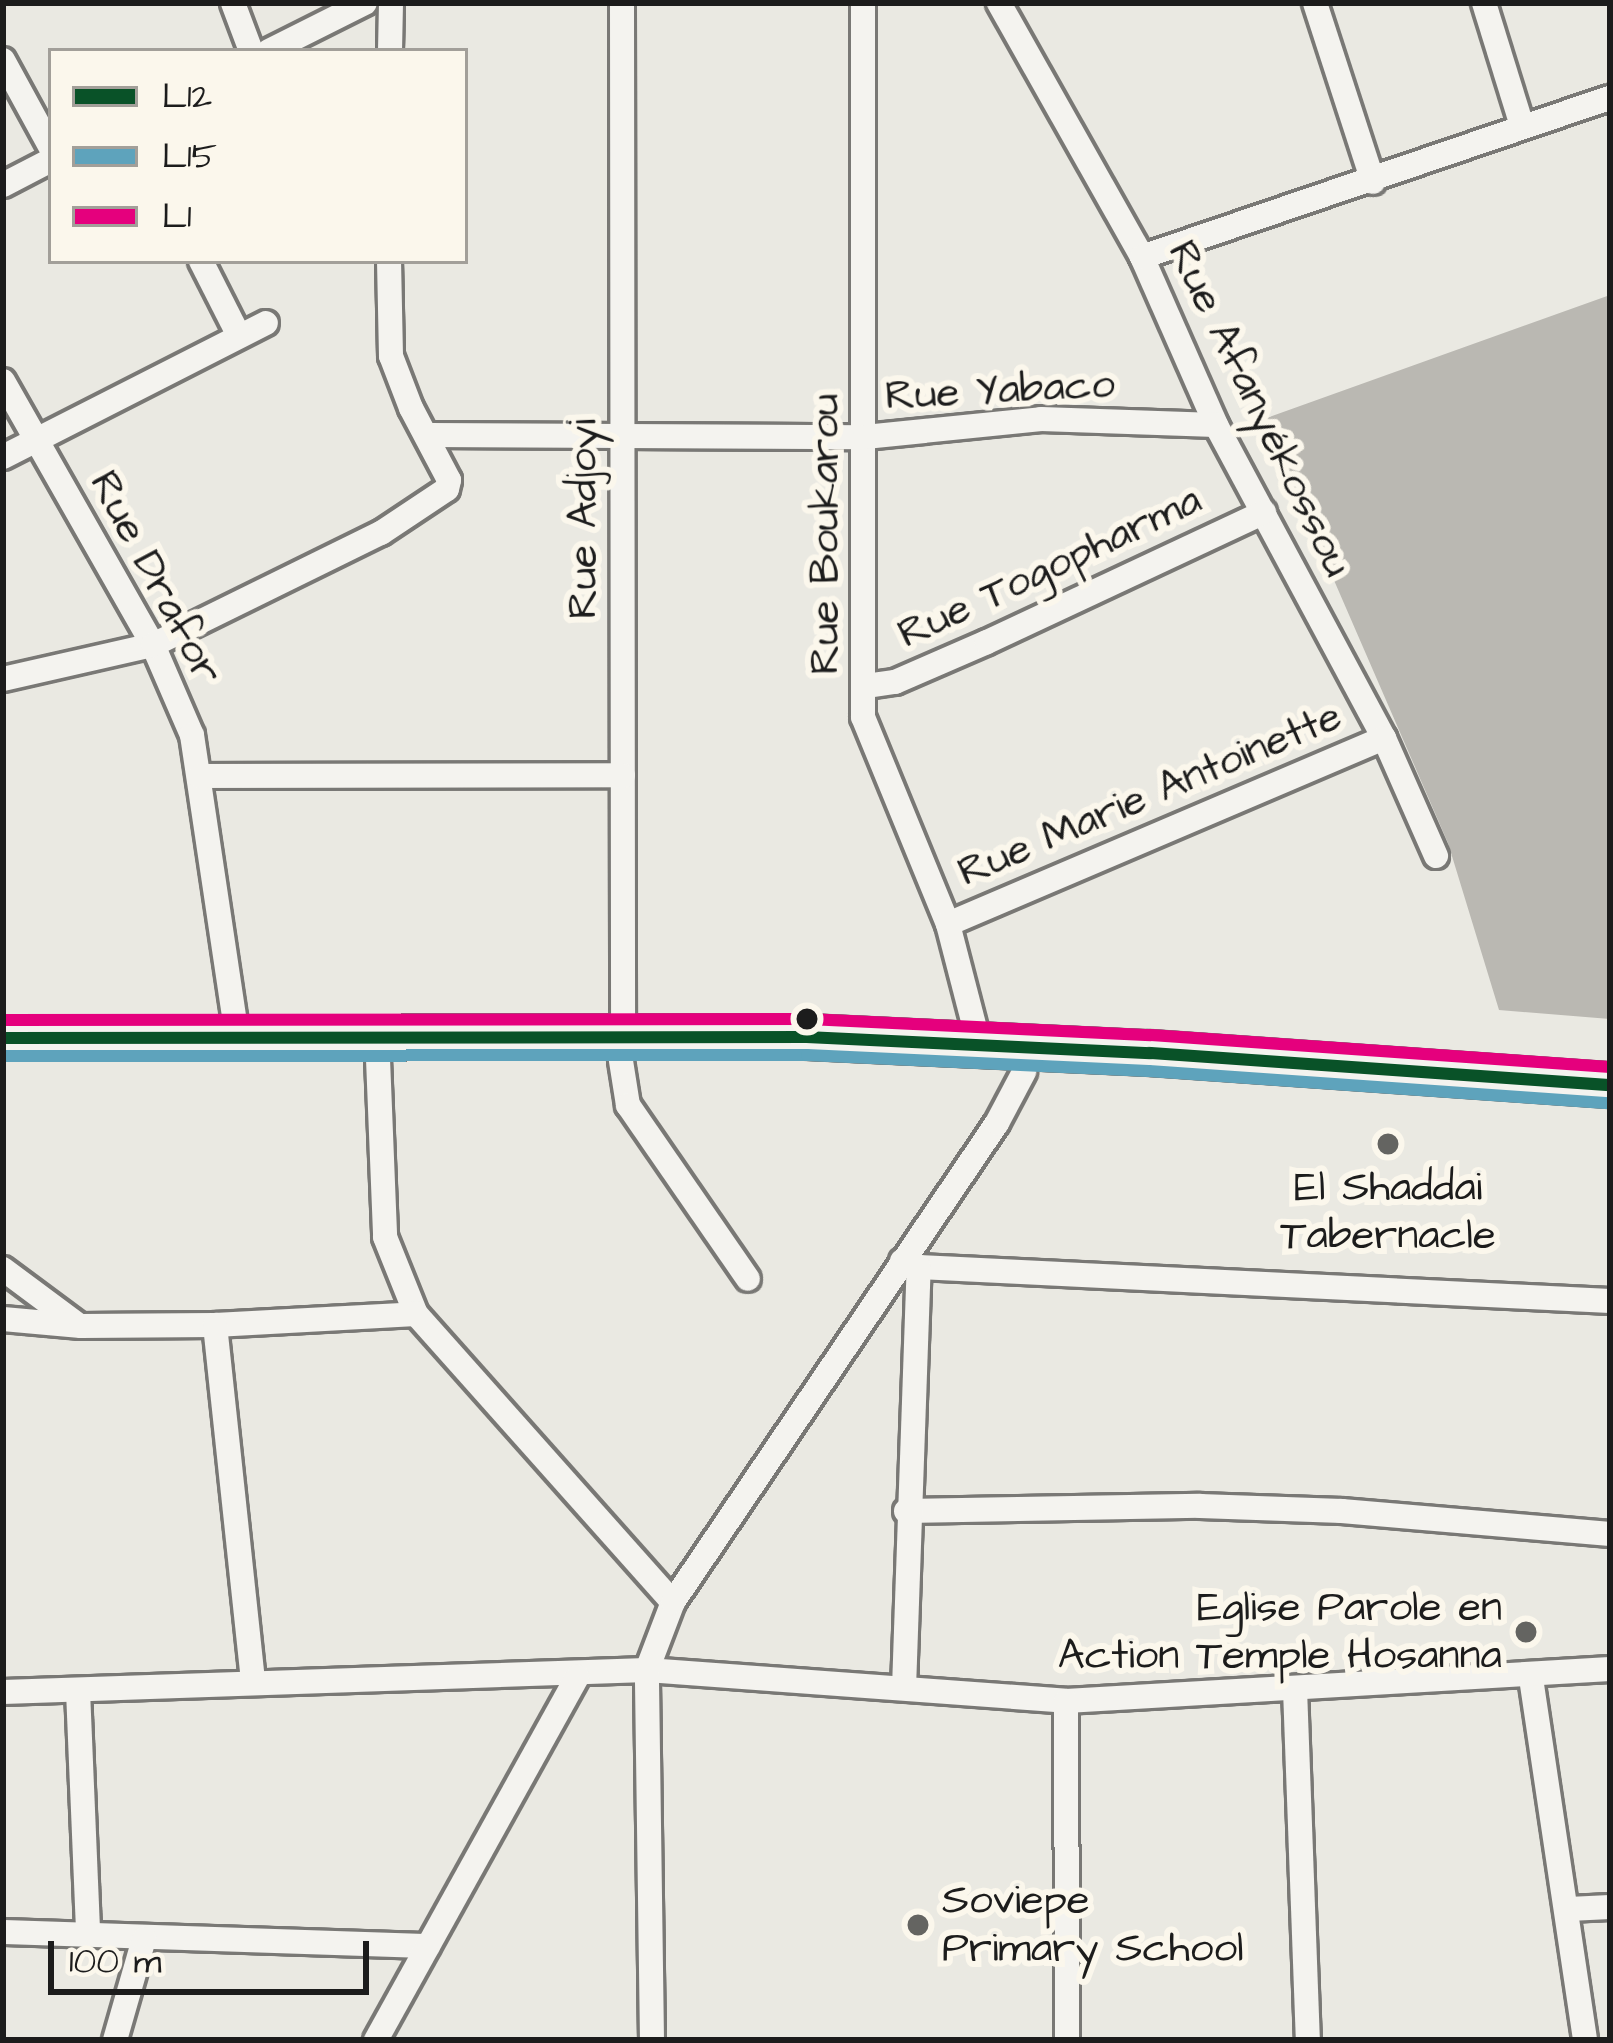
<!DOCTYPE html>
<meta charset="utf-8">
<style>
body{margin:0}
#map{position:relative;width:1613px;height:2043px;overflow:hidden;background:#eae9e2;font-family:"Architects Daughter",sans-serif}
div>[style]{position:absolute}
.water>*{inset:0;background:#bab8b2}
.roads{filter:drop-shadow(3px 0 #797875) drop-shadow(-3px 0 #797875) drop-shadow(0 3px #797875) drop-shadow(0 -3px #797875)}
.street>*{height:24px;margin:-12px;padding:0 12px;transform-origin:12px;border-radius:12px;background:#f4f3ef}
.highway>*{height:42px;margin:-21px;padding:0 21px;transform-origin:21px;border-radius:21px;background:#f4f3ef}
.bus-1>*{height:12px;margin:-6px;padding:0 6px;transform-origin:6px;border-radius:6px;background:#095228}
.bus-2>*{height:12px;margin:-6px;padding:0 6px;transform-origin:6px;border-radius:6px;background:#5ea3bc}
.bus-3>*{height:12px;margin:-6px;padding:0 6px;transform-origin:6px;border-radius:6px;background:#e5007d}
.dots>*{width:33px;height:33px;translate:-50% -50%;box-sizing:border-box;border:6px solid #fbf7ec;border-radius:50%}
span{translate:-50% -50%;white-space:nowrap;text-align:center;line-height:1.15;-webkit-text-stroke:12px #fbf7ec;paint-order:stroke}
.street-label{font-size:42px;color:#1c1c1c}
.poi-label{font-size:42px;color:#1c1c1c}
.right{translate:-100% -50%;text-align:right}
.left{translate:0 -50%;text-align:left}
.frame{position:absolute;inset:0;border:6px solid #1c1c1c;pointer-events:none}
.legend{position:absolute;left:48px;top:48px;width:420px;height:216px;box-sizing:border-box;background:#fbf7ec;border:3px solid #a29f99;margin:0;padding:15px 21px;list-style:none;font-size:36px;color:#1c1c1c}
.legend li{display:flex;align-items:center;gap:24px;height:60px}
.legend b{width:60px;border:3px solid #a29f99}
.scale{position:absolute;left:48px;top:1941px;width:321px;height:54px;box-sizing:border-box;border:6px solid #1c1c1c;border-top:0;padding-left:15px;font-size:36px;line-height:42px;white-space:nowrap;color:#1c1c1c;-webkit-text-stroke:9px #fbf7ec;paint-order:stroke}
</style>
<div id="map">
<div class="water">
<div style="clip-path:polygon(1610px 295px,1610px 1019px,1499px 1010px,1448px 843px,1264px 419px)"></div>
</div>
<div class="roads">
<div class="street">
<div style="left:233px;top:3px;width:51px;rotate:69.4deg"></div>
<div style="left:622px;top:3px;width:1032px;rotate:89.94deg"></div>
<div style="left:863px;top:3px;width:714px;rotate:90deg"></div>
<div style="left:863px;top:717px;width:224px;rotate:67.7deg"></div>
<div style="left:948px;top:924px;width:124px;rotate:75.5deg"></div>
<div style="left:999px;top:3px;width:291px;rotate:60.6deg"></div>
<div style="left:1142px;top:257px;width:184px;rotate:66.2deg"></div>
<div style="left:1216px;top:425px;width:355px;rotate:61.8deg"></div>
<div style="left:1384px;top:738px;width:129px;rotate:66.2deg"></div>
<div style="left:1315px;top:3px;width:188px;rotate:72deg"></div>
<div style="left:1484px;top:3px;width:129px;rotate:72.8deg"></div>
<div style="left:269px;top:51px;width:107px;rotate:-26.6deg"></div>
<div style="left:390px;top:51px;width:48px;rotate:-88.8deg"></div>
<div style="left:3px;top:60px;width:100px;rotate:61.4deg"></div>
<div style="left:3px;top:185px;width:54px;rotate:-27.5deg"></div>
<div style="left:1142px;top:257px;width:494px;rotate:-18.8deg"></div>
<div style="left:201px;top:261px;width:84px;rotate:63.1deg"></div>
<div style="left:3px;top:381px;width:304px;rotate:60.4deg"></div>
<div style="left:153px;top:645px;width:98px;rotate:66.6deg"></div>
<div style="left:192px;top:735px;width:305px;rotate:81.5deg"></div>
<div style="left:429px;top:435px;width:436px;rotate:0.3deg"></div>
<div style="left:865px;top:437px;width:177px;rotate:-5.8deg"></div>
<div style="left:1041px;top:419px;width:175px;rotate:2deg"></div>
<div style="left:3px;top:457px;width:295px;rotate:-27deg"></div>
<div style="left:3px;top:679px;width:154px;rotate:-12.8deg"></div>
<div style="left:153px;top:645px;width:254px;rotate:-26.2deg"></div>
<div style="left:381px;top:533px;width:79px;rotate:-33.7deg"></div>
<div style="left:447px;top:489px;width:9px;rotate:-77deg"></div>
<div style="left:449px;top:480px;width:81px;rotate:-117.8deg"></div>
<div style="left:411px;top:408px;width:56px;rotate:-111deg"></div>
<div style="left:391px;top:356px;width:95px;rotate:-91.2deg"></div>
<div style="left:866px;top:686px;width:29px;rotate:-8deg"></div>
<div style="left:895px;top:682px;width:100px;rotate:-23.5deg"></div>
<div style="left:987px;top:642px;width:306px;rotate:-25.1deg"></div>
<div style="left:200px;top:776px;width:423px;rotate:-0.1deg"></div>
<div style="left:948px;top:924px;width:474px;rotate:-23.1deg"></div>
<div style="left:377px;top:1034px;width:203px;rotate:87.7deg"></div>
<div style="left:385px;top:1237px;width:83px;rotate:68.1deg"></div>
<div style="left:416px;top:1314px;width:386px;rotate:48.3deg"></div>
<div style="left:621px;top:1061px;width:45px;rotate:81deg"></div>
<div style="left:628px;top:1105px;width:211px;rotate:55.4deg"></div>
<div style="left:902px;top:1261px;width:18px;rotate:19deg"></div>
<div style="left:919px;top:1267px;width:692px;rotate:2.82deg"></div>
<div style="left:3px;top:1269px;width:94px;rotate:36.7deg"></div>
<div style="left:3px;top:1319px;width:78px;rotate:5.1deg"></div>
<div style="left:81px;top:1326px;width:134px;rotate:-0.4deg"></div>
<div style="left:215px;top:1325px;width:201px;rotate:-3.1deg"></div>
<div style="left:215px;top:1325px;width:357px;rotate:83.9deg"></div>
<div style="left:906px;top:1511px;width:294px;rotate:-1deg"></div>
<div style="left:1200px;top:1506px;width:142px;rotate:2deg"></div>
<div style="left:1342px;top:1511px;width:269px;rotate:4.9deg"></div>
<div style="left:1531px;top:1678px;width:366px;rotate:81.5deg"></div>
<div style="left:904px;top:1688px;width:421px;rotate:-88deg"></div>
<div style="left:1295px;top:1689px;width:351px;rotate:87.9deg"></div>
<div style="left:78px;top:1691px;width:241px;rotate:87.6deg"></div>
<div style="left:3px;top:1692px;width:644px;rotate:-1.96deg"></div>
<div style="left:647px;top:1670px;width:420px;rotate:4.2deg"></div>
<div style="left:1066px;top:1701px;width:545px;rotate:-3.37deg"></div>
<div style="left:1066px;top:1701px;width:339px;rotate:89.8deg"></div>
<div style="left:1569px;top:1909px;width:41px;rotate:-2.8deg"></div>
<div style="left:3px;top:1932px;width:425px;rotate:1.9deg"></div>
<div style="left:115px;top:2040px;width:105px;rotate:-74deg"></div>
<div style="left:376px;top:2040px;width:415px;rotate:-61deg"></div>
<div style="left:652px;top:2040px;width:370px;rotate:-90.8deg"></div>
<div style="left:647px;top:1670px;width:73px;rotate:-69.1deg"></div>
<div style="left:673px;top:1602px;width:578px;rotate:-55.93deg"></div>
<div style="left:997px;top:1123px;width:58px;rotate:-62.1deg"></div>
</div>
<div class="highway">
<div style="left:3px;top:1038px;width:804px;rotate:-0.07deg"></div>
<div style="left:807px;top:1037px;width:343px;rotate:2.7deg"></div>
<div style="left:1150px;top:1053px;width:461px;rotate:4deg"></div>
</div>
</div>
<div class="bus-1">
<div style="left:3px;top:1038px;width:804px;rotate:-0.07deg"></div>
<div style="left:807px;top:1037px;width:343px;rotate:2.7deg"></div>
<div style="left:1150px;top:1053px;width:461px;rotate:4deg"></div>
</div>
<div class="bus-2">
<div style="left:3px;top:1056px;width:804px;rotate:-0.07deg"></div>
<div style="left:807px;top:1055px;width:342px;rotate:2.7deg"></div>
<div style="left:1149px;top:1071px;width:461px;rotate:4deg"></div>
</div>
<div class="bus-3">
<div style="left:3px;top:1020px;width:805px;rotate:-0.07deg"></div>
<div style="left:808px;top:1019px;width:343px;rotate:2.7deg"></div>
<div style="left:1151px;top:1035px;width:460px;rotate:4deg"></div>
</div>
<div class="dots">
<div style="left:807px;top:1019px;background:#1c1c1c"></div>
<div style="left:1388px;top:1144px;background:#646461"></div>
<div style="left:1526px;top:1632px;background:#646461"></div>
<div style="left:918px;top:1925px;background:#646461"></div>
</div>
<div class="street-label">
<span style="left:1000px;top:391px;rotate:-3deg">Rue Yabaco</span>
<span style="left:1259px;top:409px;rotate:64deg">Rue Afanyékossou</span>
<span style="left:584px;top:519px;rotate:-90deg">Rue Adjoyi</span>
<span style="left:826px;top:534px;rotate:-90deg">Rue Boukarou</span>
<span style="left:1050px;top:568px;rotate:-25deg">Rue Togopharma</span>
<span style="left:155px;top:578px;rotate:62deg">Rue Drafor</span>
<span style="left:1150px;top:795px;rotate:-23deg">Rue Marie Antoinette</span>
</div>
<div class="poi-label">
<span style="left:1388px;top:1212px">El Shaddai<br>Tabernacle</span>
<span class="right" style="left:1502px;top:1632px">Eglise Parole en<br>Action Temple Hosanna</span>
<span class="left" style="left:942px;top:1925px">Soviepe<br>Primary School</span>
</div>
<div class="frame"></div>
<ul class="legend">
<li><b style="height:15px;background:#095228"></b>L12</li>
<li><b style="height:15px;background:#5ea3bc"></b>L15</li>
<li><b style="height:15px;background:#e5007d"></b>L1</li>
</ul>
<div class="scale">100 m</div>
</div>
